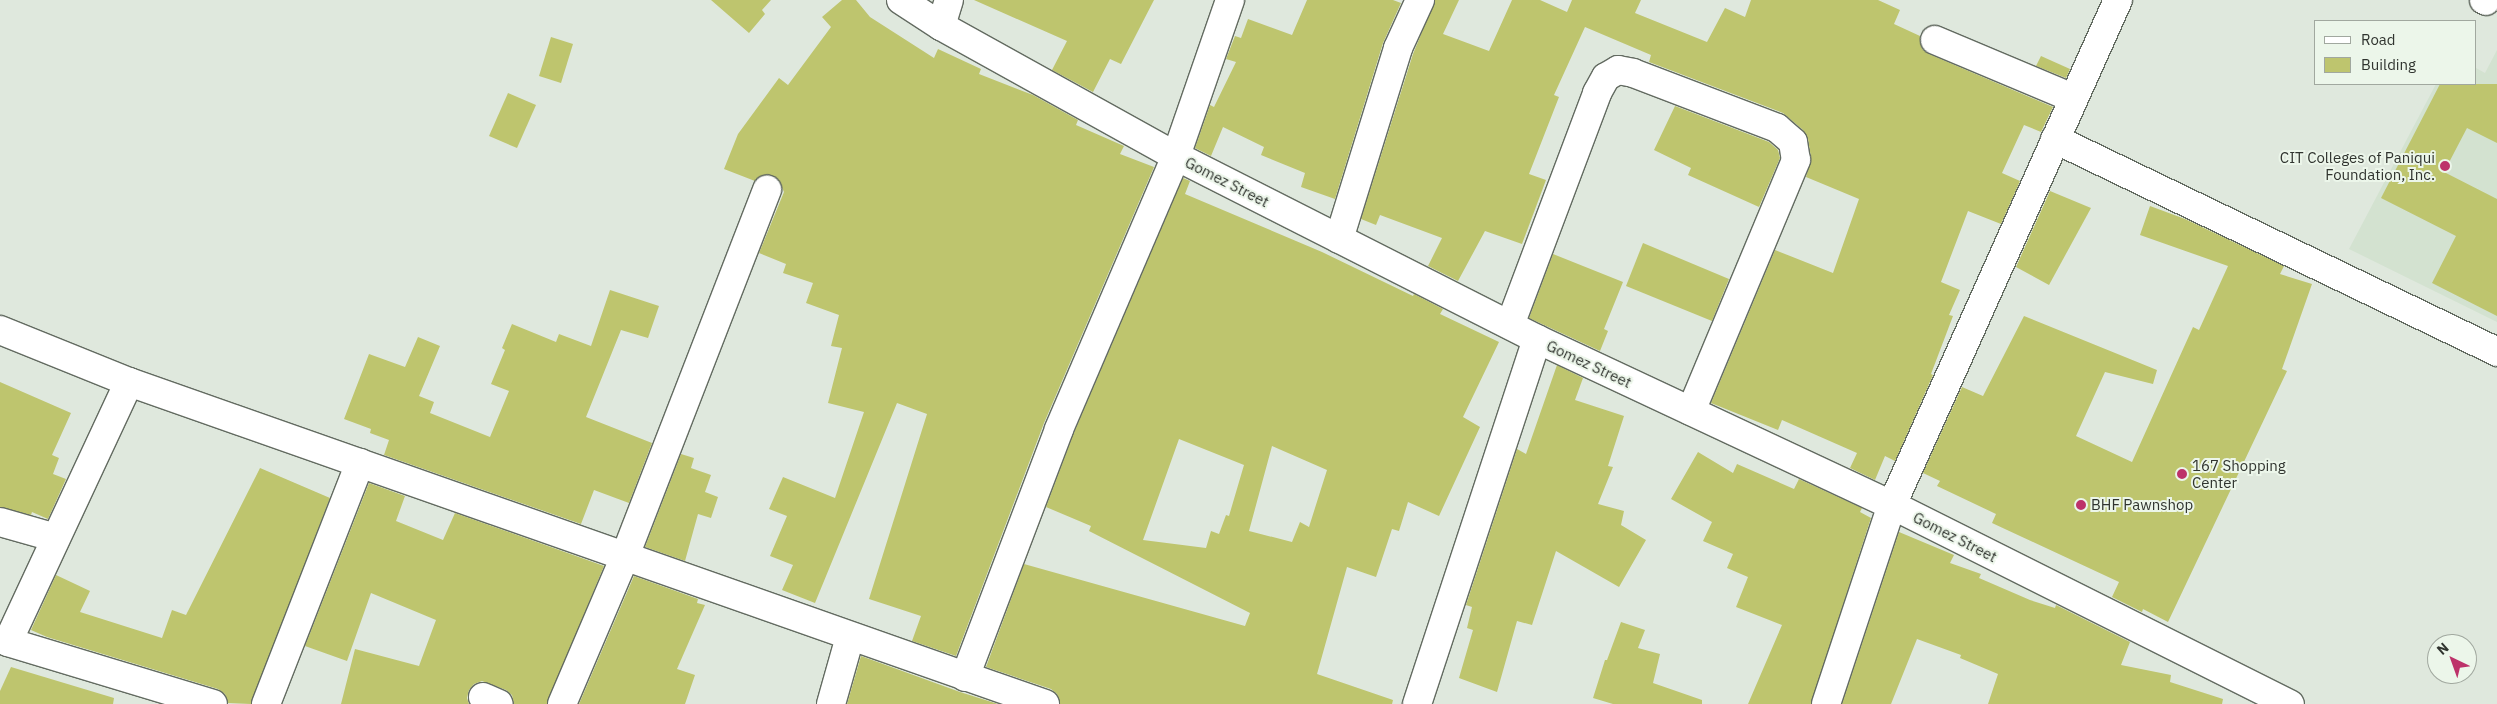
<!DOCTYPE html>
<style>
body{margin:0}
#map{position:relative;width:2497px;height:704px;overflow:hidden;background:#dfe8dd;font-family:"IBM Plex Sans",sans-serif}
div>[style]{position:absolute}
.built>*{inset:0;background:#d3e2d0}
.building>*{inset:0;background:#bec56e}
.roads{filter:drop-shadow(1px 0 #636b61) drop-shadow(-1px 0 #636b61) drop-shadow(0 1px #636b61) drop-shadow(0 -1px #636b61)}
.minor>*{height:28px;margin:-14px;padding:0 14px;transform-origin:14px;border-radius:14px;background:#fff}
.dots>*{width:14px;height:14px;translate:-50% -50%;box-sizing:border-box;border:2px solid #ecf6ea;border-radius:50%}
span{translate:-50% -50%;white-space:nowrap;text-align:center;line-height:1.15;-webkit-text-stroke:4px #ecf6ea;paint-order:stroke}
.poi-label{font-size:15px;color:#30342f}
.right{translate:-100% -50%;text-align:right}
.left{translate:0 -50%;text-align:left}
.street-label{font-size:15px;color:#30342f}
.legend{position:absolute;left:2314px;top:20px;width:162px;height:65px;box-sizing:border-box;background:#ecf6ea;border:1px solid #a1a89f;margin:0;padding:6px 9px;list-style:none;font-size:15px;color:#30342f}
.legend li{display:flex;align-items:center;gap:10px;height:25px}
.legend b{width:25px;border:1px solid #a1a89f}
.north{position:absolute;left:2427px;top:634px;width:50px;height:50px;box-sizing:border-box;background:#ecf6ea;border:1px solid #a1a89f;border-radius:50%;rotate:318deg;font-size:14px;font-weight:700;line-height:20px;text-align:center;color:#30342f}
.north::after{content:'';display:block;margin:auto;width:18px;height:22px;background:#bd326a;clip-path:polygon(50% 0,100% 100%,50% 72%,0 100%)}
</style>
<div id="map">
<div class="built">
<div style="clip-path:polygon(2497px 50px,2497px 322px,2349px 249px,2436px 84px,2476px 84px,2476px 68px,2485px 73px)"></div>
</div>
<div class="building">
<div style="clip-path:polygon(711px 0,771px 0,762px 10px,765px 14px,749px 33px)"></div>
<div style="clip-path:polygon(842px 0,856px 0,870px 17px,934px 58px,938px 49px,981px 69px,979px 74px,1033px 95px,1078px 120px,1076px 125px,1124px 146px,1120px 154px,1154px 167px,1044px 423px,956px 656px,912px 641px,921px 616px,869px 599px,927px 414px,897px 403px,815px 603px,782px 590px,793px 565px,770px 556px,787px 516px,769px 509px,783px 477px,835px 498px,864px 412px,828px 403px,842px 348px,831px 346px,839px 315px,806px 303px,813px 283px,783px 273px,786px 264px,759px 253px,784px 192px,779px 181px,773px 176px,765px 175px,755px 181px,724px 169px,738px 134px,779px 78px,788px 85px,831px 27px,822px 17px)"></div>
<div style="clip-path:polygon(974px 0,1154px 0,1121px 64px,1110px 59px,1093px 92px,1052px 70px,1067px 41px)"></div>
<div style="clip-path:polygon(1307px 0,1393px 0,1401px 3px,1383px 43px,1335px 199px,1301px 187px,1305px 173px,1261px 155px,1264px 147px,1223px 127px,1211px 156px,1195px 148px,1210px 105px,1214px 107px,1236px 62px,1226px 59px,1235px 36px,1241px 38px,1248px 19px,1292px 35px)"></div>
<div style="clip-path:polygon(1435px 0,1459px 0,1443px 34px,1489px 51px,1512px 0,1540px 0,1567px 12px,1572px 0,1641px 0,1635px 13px,1707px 42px,1725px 8px,1745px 17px,1751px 0,1878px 0,1900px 10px,1894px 24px,1920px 36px,1922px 49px,1929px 54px,2053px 107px,2041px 132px,2024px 125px,2002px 173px,2020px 181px,2001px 224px,1968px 211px,1941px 282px,1960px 290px,1949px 315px,1953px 316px,1931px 374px,1933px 375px,1895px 461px,1885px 456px,1875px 480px,1850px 468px,1857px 453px,1782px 420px,1778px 430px,1711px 403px,1775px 250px,1833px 273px,1859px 199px,1806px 177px,1811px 158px,1808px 139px,1803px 130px,1783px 113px,1649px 62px,1651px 55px,1585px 27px,1554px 95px,1559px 97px,1529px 174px,1546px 180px,1522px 244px,1485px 231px,1458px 281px,1428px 266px,1442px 238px,1380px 215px,1376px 225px,1361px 219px,1413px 54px)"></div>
<div style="clip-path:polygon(551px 37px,573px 44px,561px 83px,539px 76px)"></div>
<div style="clip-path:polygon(2041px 56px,2070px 69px,2066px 78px,2036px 66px)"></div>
<div style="clip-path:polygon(2440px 84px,2497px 84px,2497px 143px,2467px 128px,2444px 172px,2497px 199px,2497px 316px,2432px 283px,2456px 236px,2381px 198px)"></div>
<div style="clip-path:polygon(508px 93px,536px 105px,517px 148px,489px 136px)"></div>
<div style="clip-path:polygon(1675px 106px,1769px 142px,1778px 150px,1780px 158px,1759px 207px,1688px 175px,1691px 168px,1654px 150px)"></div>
<div style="clip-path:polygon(evenodd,1183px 178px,1190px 181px,1185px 194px,1322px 252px,1413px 296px,1414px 294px,1443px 309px,1440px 314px,1499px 342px,1463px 417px,1480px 427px,1439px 516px,1408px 502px,1399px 531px,1392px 529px,1376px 577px,1347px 567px,1317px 674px,1393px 700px,1392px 704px,1060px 704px,1057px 694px,1051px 689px,986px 667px,1024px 564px,1245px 626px,1250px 613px,1089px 531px,1091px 526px,1046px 507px,1073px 435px,1183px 178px,1179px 439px,1244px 465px,1229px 516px,1226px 515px,1219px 534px,1211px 531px,1206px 548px,1143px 540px,1179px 439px,1183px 178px,1272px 446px,1327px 470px,1309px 527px,1300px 522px,1292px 542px,1249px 531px,1272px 446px)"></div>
<div style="clip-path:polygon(2050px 191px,2091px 208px,2049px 285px,2016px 267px)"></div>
<div style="clip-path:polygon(2150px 206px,2185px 219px,2284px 266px,2280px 274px,2312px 284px,2282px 369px,2287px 371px,2168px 622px,2143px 609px,2142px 612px,2112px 597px,2119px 582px,1992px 523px,1996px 514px,1937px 486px,1940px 481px,1923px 473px,1962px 387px,1983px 396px,2024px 316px,2157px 370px,2153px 384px,2105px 372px,2076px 436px,2132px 462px,2193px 327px,2199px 330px,2228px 266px,2140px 235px)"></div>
<div style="clip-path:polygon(1643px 243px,1729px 279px,1712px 321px,1626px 286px)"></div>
<div style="clip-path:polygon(1553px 254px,1623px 282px,1604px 329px,1608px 331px,1600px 351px,1529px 318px)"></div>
<div style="clip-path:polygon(610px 290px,659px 306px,648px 338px,621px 330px,586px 417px,652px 443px,629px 503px,594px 490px,581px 524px,384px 455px,389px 440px,370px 433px,371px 429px,344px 419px,369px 354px,405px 367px,418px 337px,440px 346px,419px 396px,434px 402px,430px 413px,490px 437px,509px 391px,491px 384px,505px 350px,502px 348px,512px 324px,556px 342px,559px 334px,591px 346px)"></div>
<div style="clip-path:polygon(1557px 365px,1583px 378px,1575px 400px,1624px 416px,1608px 466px,1613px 467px,1598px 504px,1624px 511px,1621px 525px,1646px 540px,1619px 587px,1556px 551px,1532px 625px,1517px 621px,1497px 692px,1459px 678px,1473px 630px,1467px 628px,1472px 607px,1466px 605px,1517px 449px,1526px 454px)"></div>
<div style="clip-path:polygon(0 382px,71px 413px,52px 455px,59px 458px,53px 474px,66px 479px,48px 519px,32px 512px,31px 515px,0 507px)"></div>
<div style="clip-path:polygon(1698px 452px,1733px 473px,1737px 464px,1794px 489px,1799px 479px,1862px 508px,1860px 512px,1871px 518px,1811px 704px,1748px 704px,1782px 625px,1736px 607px,1748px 577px,1727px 568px,1733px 554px,1703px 541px,1712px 522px,1671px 499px)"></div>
<div style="clip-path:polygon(681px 454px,694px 458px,691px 468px,711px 475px,705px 492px,718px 497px,711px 518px,698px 514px,685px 561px,645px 547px)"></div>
<div style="clip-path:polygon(260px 468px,330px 498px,251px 704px,228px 703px,225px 694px,218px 689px,47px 637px,31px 630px,56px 575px,90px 591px,80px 612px,162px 638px,172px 610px,186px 615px)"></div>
<div style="clip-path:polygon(369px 483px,405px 496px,396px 521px,443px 540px,455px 513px,604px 566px,547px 704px,514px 704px,512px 695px,506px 690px,482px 681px,474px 684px,469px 690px,467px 698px,469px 704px,341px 704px,355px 649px,419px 666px,436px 620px,371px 593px,347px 661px,305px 646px)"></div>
<div style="clip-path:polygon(1899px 532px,1954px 555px,1950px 563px,1981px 574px,1979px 578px,2030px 600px,2055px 608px,2056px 605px,2130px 642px,2121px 665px,2171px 675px,2170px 682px,2223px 699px,2222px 704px,1988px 704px,1998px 674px,1960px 658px,1961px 655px,1917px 639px,1891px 704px,1842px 704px)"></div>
<div style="clip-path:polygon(634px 576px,698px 599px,697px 603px,705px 605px,677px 669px,695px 675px,685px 704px,579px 704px)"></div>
<div style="clip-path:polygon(1621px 622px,1645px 630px,1638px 648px,1660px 654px,1653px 683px,1702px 700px,1702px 704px,1613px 704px,1593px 698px,1605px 660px,1607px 660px)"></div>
<div style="clip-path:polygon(861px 656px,960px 692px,998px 704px,847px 704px)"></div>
<div style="clip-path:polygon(11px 667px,114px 698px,113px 704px,0 704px,0 691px)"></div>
</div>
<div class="roads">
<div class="minor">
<div style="left:901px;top:0;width:48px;rotate:33deg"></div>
<div style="left:941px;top:26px;width:269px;rotate:29deg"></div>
<div style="left:1176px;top:156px;width:405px;rotate:26.9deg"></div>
<div style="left:1537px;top:339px;width:392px;rotate:25.1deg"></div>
<div style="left:1892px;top:505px;width:445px;rotate:26.6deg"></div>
<div style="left:2484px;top:0;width:2px;rotate:27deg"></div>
<div style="left:941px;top:26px;width:27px;rotate:-73deg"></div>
<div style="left:1935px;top:40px;width:150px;rotate:22.8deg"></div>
<div style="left:2055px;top:139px;width:491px;rotate:25.7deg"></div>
<div style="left:1339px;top:239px;width:200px;rotate:-72.8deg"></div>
<div style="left:1398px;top:48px;width:53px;rotate:-65.4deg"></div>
<div style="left:1510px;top:325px;width:248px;rotate:-69.4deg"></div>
<div style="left:1597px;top:93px;width:18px;rotate:-61deg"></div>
<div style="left:1606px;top:77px;width:14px;rotate:-30deg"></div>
<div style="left:1618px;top:70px;width:15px;rotate:11deg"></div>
<div style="left:1633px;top:73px;width:154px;rotate:20.9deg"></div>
<div style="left:1777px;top:128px;width:21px;rotate:41deg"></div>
<div style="left:1793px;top:142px;width:18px;rotate:81deg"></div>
<div style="left:1796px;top:160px;width:272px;rotate:112.7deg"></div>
<div style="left:0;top:330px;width:139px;rotate:22deg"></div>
<div style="left:129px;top:382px;width:971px;rotate:19.37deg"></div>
<div style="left:129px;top:382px;width:287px;rotate:115deg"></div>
<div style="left:8px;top:642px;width:214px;rotate:16.8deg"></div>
<div style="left:0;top:522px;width:58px;rotate:15.9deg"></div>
<div style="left:965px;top:677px;width:265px;rotate:-69.2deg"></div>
<div style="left:1059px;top:429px;width:297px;rotate:-66.8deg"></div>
<div style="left:1176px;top:156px;width:165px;rotate:-70.9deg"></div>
<div style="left:483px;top:697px;width:17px;rotate:24deg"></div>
<div style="left:266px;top:704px;width:259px;rotate:-68.7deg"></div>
<div style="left:562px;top:704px;width:161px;rotate:-66.9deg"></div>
<div style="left:625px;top:556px;width:393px;rotate:-68.8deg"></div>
<div style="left:831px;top:704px;width:70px;rotate:-74.2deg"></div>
<div style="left:1417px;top:704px;width:384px;rotate:-71.8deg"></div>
<div style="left:1826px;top:704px;width:210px;rotate:-71.7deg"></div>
<div style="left:1892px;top:505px;width:553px;rotate:-65.89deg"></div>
</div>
</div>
<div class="dots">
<div style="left:2445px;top:166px;background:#bd326a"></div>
<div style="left:2182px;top:474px;background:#bd326a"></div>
<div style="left:2081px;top:505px;background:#bd326a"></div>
</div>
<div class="poi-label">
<span class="right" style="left:2435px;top:166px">CIT Colleges of Paniqui<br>Foundation, Inc.</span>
<span class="left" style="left:2192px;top:474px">167 Shopping<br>Center</span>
<span class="left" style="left:2091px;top:505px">BHF Pawnshop</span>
</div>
<div class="street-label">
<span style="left:1227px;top:182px;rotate:27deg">Gomez Street</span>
<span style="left:1589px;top:364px;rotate:25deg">Gomez Street</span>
<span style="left:1955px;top:537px;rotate:27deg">Gomez Street</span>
</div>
<ul class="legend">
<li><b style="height:6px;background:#fff"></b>Road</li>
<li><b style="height:14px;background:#bec56e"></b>Building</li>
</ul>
<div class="north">N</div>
</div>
